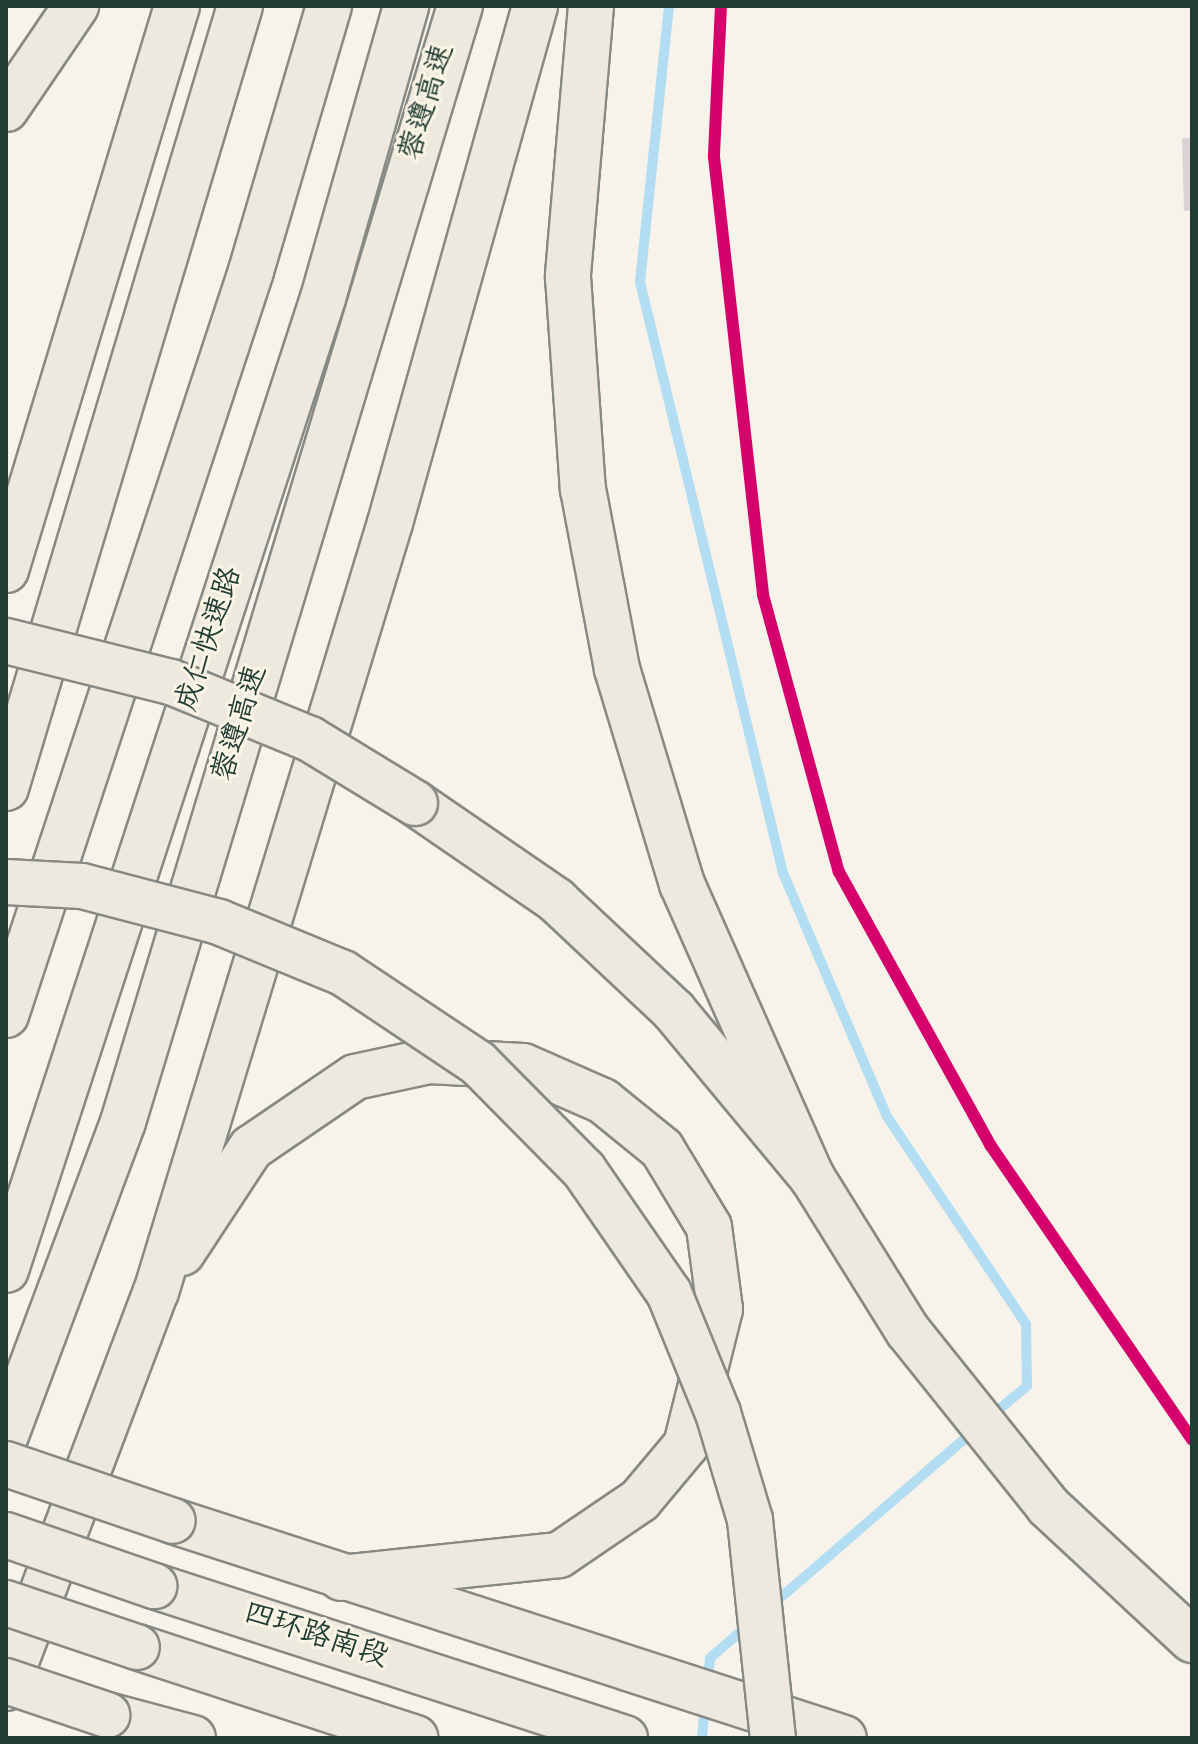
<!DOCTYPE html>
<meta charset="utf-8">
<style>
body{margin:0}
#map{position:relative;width:1198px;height:1744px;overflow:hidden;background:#f7f3ea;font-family:"Gochi Hand","LXGW WenKai TC",sans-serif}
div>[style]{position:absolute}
.stream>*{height:10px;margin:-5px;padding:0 5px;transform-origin:5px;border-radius:5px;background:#b2ddf2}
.building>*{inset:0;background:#dcd1d5}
.roads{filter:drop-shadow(2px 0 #868984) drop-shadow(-2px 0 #868984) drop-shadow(0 2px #868984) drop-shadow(0 -2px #868984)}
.highway>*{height:44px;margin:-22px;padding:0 22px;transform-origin:22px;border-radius:22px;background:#eee9df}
.bridges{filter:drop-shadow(2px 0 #868984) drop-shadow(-2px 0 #868984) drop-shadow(0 2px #868984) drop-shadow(0 -2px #868984)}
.highway-bridge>*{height:44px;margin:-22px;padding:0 22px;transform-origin:22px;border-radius:22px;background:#eee9df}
.cycleway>*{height:12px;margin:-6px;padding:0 6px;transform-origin:6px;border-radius:6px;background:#d6006c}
span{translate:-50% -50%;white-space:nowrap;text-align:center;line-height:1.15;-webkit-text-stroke:6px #fcf5e5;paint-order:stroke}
.street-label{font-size:30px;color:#1f3d34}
.frame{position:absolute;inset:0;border:8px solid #1f3d34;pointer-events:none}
</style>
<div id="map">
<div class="stream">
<div style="left:669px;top:6px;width:278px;rotate:96deg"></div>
<div style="left:640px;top:282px;width:608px;rotate:76.4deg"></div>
<div style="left:783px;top:873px;width:263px;rotate:66.9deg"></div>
<div style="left:886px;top:1115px;width:252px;rotate:56.2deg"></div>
<div style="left:1026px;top:1324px;width:62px;rotate:89.1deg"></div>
<div style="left:1027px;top:1386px;width:48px;rotate:140deg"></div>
<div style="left:772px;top:1605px;width:268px;rotate:-40.8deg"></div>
<div style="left:707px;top:1684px;width:26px;rotate:-83deg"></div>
<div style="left:710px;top:1658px;width:49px;rotate:-40.9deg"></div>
<div style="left:702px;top:1738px;width:34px;rotate:-85deg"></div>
</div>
<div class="building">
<div style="clip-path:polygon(1182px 138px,1192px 138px,1192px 210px,1184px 211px)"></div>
</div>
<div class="roads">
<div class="highway">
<div style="left:591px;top:6px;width:272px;rotate:94.9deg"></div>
<div style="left:568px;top:277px;width:213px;rotate:86deg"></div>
<div style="left:583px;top:489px;width:183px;rotate:79.3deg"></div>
<div style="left:617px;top:669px;width:225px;rotate:73.2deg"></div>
<div style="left:682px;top:884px;width:321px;rotate:66.1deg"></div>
<div style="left:6px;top:109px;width:125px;rotate:-55.8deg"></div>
<div style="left:6px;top:570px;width:589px;rotate:-73.13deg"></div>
<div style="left:6px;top:788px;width:816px;rotate:-73.34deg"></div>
<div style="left:415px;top:803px;width:171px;rotate:34.5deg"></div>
<div style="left:556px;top:900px;width:162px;rotate:43.2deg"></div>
<div style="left:674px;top:1011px;width:216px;rotate:50.3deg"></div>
<div style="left:812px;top:1177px;width:181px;rotate:58.1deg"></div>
<div style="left:908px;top:1331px;width:224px;rotate:51.3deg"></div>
<div style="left:1048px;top:1506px;width:197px;rotate:42.9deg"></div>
<div style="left:6px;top:1015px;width:783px;rotate:-71.77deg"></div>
<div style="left:251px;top:271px;width:276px;rotate:-73.6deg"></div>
<div style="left:182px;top:1253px;width:126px;rotate:-56.7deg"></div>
<div style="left:251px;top:1148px;width:126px;rotate:-34.3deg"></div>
<div style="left:355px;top:1077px;width:76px;rotate:-12.2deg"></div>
<div style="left:429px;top:1061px;width:94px;rotate:3deg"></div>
<div style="left:523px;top:1066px;width:87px;rotate:23.6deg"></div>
<div style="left:603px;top:1101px;width:76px;rotate:39.1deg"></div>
<div style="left:662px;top:1149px;width:91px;rotate:58.9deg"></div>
<div style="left:709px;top:1227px;width:83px;rotate:82.4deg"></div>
<div style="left:720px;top:1309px;width:140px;rotate:104deg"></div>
<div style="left:686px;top:1445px;width:72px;rotate:129.9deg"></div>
<div style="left:640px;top:1500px;width:98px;rotate:145.8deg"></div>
<div style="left:559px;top:1555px;width:219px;rotate:174deg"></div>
<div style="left:6px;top:1270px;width:1022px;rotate:-71.94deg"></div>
<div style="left:323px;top:298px;width:304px;rotate:-74.1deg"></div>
<div style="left:6px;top:1435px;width:334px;rotate:-69.5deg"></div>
<div style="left:123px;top:1122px;width:1166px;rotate:-73.2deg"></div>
<div style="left:173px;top:1521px;width:705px;rotate:17.92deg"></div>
<div style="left:154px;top:1586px;width:495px;rotate:17.9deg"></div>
<div style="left:137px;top:1647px;width:293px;rotate:18.1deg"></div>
<div style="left:6px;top:1688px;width:423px;rotate:-69.3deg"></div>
<div style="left:156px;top:1292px;width:804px;rotate:-73.08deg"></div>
<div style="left:390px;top:523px;width:537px;rotate:-74.33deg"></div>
<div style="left:107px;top:1715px;width:89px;rotate:15deg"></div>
</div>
</div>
<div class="bridges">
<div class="highway-bridge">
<div style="left:6px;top:641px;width:170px;rotate:14deg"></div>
<div style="left:171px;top:682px;width:150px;rotate:22.3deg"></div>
<div style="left:310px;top:739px;width:123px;rotate:31.4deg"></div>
<div style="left:6px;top:882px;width:76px;rotate:3deg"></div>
<div style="left:82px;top:886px;width:142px;rotate:14.7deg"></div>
<div style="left:219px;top:922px;width:134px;rotate:22.4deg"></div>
<div style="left:343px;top:973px;width:162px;rotate:33.7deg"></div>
<div style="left:478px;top:1063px;width:151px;rotate:45.3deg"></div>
<div style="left:584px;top:1170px;width:150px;rotate:55.4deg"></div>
<div style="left:669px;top:1293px;width:130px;rotate:67.8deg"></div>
<div style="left:718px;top:1413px;width:112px;rotate:73.3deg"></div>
<div style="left:750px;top:1520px;width:219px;rotate:84deg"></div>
<div style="left:6px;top:1464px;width:176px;rotate:18.8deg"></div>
<div style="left:6px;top:1535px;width:157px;rotate:19deg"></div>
<div style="left:6px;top:1603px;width:138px;rotate:18.6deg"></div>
<div style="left:6px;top:1681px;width:107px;rotate:18.6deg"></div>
</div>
</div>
<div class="cycleway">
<div style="left:721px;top:6px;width:151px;rotate:92.7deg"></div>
<div style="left:714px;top:157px;width:441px;rotate:83.6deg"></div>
<div style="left:763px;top:595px;width:287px;rotate:74.7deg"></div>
<div style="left:839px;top:872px;width:313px;rotate:61deg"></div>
<div style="left:991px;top:1146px;width:356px;rotate:55.6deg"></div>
</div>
<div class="street-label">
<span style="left:430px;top:103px;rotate:-73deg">蓉遵高速</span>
<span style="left:212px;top:640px;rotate:-72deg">成仁快速路</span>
<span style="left:243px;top:724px;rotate:-73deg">蓉遵高速</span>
<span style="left:315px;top:1638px;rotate:18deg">四环路南段</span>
</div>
<div class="frame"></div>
</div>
